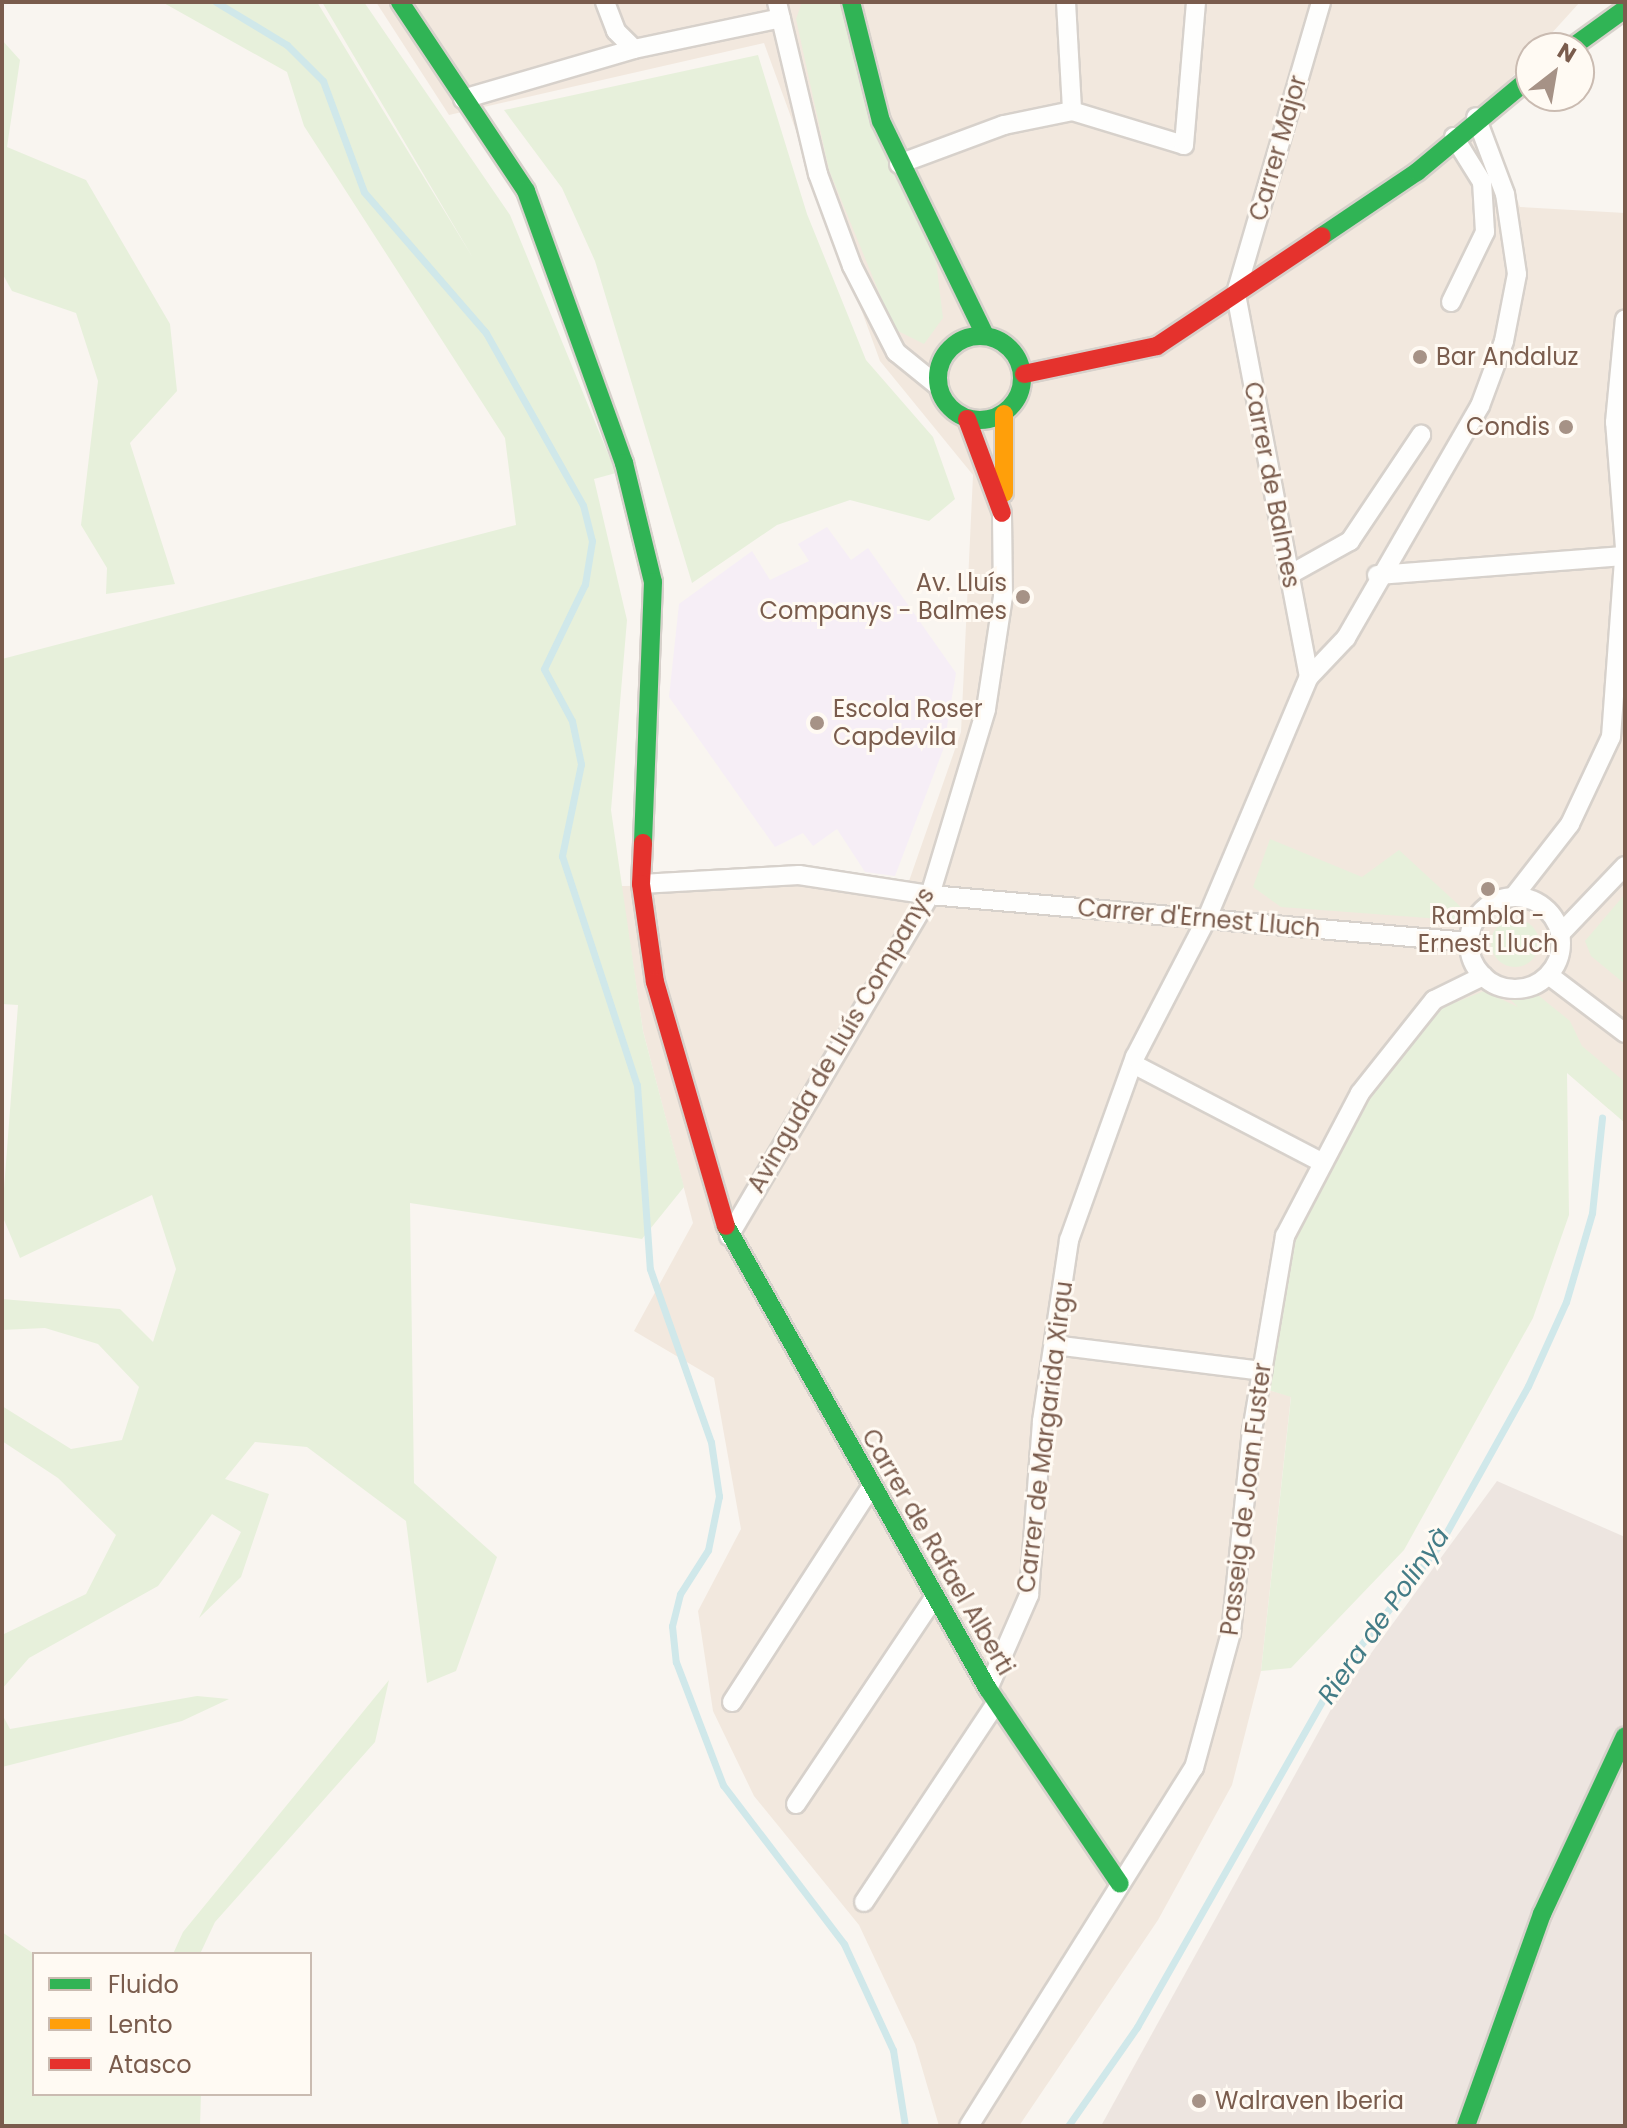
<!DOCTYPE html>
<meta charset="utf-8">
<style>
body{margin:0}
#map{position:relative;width:1627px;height:2128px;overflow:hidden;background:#f9f5f0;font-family:Poppins,sans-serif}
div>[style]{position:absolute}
.residential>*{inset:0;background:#f2e8de}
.industrial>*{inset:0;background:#ede5e0}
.education>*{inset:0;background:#f6eef6}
.green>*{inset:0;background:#e7f0db}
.round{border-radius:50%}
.stream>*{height:7px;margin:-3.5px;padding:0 3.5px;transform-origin:3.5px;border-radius:3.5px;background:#d0e8ea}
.roads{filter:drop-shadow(2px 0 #d7d1cb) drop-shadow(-2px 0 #d7d1cb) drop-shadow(0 2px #d7d1cb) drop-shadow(0 -2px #d7d1cb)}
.street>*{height:18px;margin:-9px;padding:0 9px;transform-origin:9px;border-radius:9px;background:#fefefd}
.street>.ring{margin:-9px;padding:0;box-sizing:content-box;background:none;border:18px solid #fefefd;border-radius:50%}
.fast>*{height:18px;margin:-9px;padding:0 9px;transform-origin:9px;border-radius:9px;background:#30b455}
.fast>.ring{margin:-9px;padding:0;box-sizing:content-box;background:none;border:18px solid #30b455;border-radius:50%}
.slow>*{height:18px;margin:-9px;padding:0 9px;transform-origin:9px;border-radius:9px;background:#ff9f0a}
.jam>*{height:18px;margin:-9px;padding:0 9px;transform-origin:9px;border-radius:9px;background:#e5322d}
.dots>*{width:22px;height:22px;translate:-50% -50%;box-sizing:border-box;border:4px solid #fffaf3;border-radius:50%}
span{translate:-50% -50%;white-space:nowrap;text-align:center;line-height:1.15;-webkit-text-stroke:6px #fffaf3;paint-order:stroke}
.street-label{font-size:24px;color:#7a5c4d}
.poi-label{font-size:24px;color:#7a5c4d}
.left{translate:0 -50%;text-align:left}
.right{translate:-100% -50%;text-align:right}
.water-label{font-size:26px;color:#437c86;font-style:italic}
.frame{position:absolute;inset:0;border:4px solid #7a5c4d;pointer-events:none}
.legend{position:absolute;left:32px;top:1952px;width:280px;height:144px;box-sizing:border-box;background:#fffaf3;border:2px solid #cabbb1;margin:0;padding:10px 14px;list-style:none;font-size:24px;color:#7a5c4d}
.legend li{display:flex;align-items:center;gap:16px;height:40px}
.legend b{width:40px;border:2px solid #cabbb1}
.north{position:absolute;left:1515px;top:32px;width:80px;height:80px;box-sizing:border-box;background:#fffaf3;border:2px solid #cabbb1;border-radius:50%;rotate:31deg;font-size:22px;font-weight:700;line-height:32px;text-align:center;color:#7a5c4d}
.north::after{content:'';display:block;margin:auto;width:28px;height:36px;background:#a69286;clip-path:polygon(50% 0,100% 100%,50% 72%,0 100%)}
</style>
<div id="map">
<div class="residential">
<div style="clip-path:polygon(376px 2px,1580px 2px,1483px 109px,1520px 207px,1625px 213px,1625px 1091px,1609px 1109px,1567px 1072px,1293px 1238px,1268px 1390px,1291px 1396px,1261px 1671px,1232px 1785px,1158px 1920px,1019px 2126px,939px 2126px,915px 2044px,859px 1925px,754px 1796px,713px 1711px,698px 1611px,741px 1529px,714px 1378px,634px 1331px,693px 1223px,643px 1031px,621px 886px,908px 884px,961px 732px,973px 475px,880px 361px,764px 43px,449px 115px)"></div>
</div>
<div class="industrial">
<div style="clip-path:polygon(1497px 1481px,1625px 1537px,1625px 2126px,1101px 2126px,1334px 1704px)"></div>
</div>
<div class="education">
<div style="clip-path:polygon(827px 527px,851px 560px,868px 548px,956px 673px,943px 750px,895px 876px,865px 872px,837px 829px,813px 846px,803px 833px,775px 847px,669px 697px,679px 604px,752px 551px,770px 580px,809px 561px,798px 544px)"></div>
</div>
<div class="green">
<div style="clip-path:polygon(162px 2px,317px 2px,473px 258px,322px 2px,364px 2px,510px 215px,616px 473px,594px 479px,627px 620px,611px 810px,643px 1031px,684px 1187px,642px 1239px,410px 1203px,414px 1483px,497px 1557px,456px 1671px,427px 1683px,406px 1521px,307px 1447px,255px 1442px,225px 1479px,269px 1494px,241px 1577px,199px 1618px,241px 1532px,212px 1514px,158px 1586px,29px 1658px,2px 1689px,2px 1635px,86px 1594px,116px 1535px,58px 1478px,2px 1441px,2px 1406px,71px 1449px,122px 1440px,139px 1387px,98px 1344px,45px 1328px,2px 1330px,2px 1299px,120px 1309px,153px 1342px,176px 1269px,152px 1195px,20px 1258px,2px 1215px,18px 1005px,2px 1004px,2px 659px,516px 525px,505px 438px,304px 126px,287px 72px)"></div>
<div style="clip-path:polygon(802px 2px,840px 2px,863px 96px,936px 261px,943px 318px,924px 344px,894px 329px,829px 170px,796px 19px)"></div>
<div style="clip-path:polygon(2px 40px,20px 60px,7px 147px,86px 180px,170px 324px,177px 391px,130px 443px,175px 584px,106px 594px,107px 568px,81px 525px,98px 381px,76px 313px,12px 291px,2px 273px)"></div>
<div style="clip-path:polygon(758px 55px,807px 214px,866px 360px,933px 437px,955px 499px,929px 521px,850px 500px,777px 525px,692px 583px,595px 261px,562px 188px,504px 110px)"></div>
<div style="clip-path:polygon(1270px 839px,1362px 877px,1399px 850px,1462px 908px,1454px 920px,1281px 907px,1253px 887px)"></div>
<div style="clip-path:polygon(1625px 894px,1625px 984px,1591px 956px,1585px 941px)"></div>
<div class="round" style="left:1491px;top:919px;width:48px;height:48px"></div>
<div style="clip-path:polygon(1496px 985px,1528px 987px,1570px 1021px,1582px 1046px,1625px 1082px,1625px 1123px,1567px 1073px,1569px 1215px,1533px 1318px,1404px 1550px,1291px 1668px,1261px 1671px,1291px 1397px,1268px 1390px,1293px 1238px,1369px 1098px,1439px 1009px,1484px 991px,1518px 1007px)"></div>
<div style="clip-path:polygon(389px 1680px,375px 1742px,215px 1922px,200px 1954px,173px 1954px,183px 1932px)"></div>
<div style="clip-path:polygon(197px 1696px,229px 1699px,182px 1721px,2px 1767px,2px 1714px,10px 1729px)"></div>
<div style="clip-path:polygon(2px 1932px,34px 1954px,34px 2094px,201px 2094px,200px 2126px,2px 2126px)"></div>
</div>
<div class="stream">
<div style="left:216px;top:2px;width:83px;rotate:31.2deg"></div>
<div style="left:287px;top:45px;width:51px;rotate:45deg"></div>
<div style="left:323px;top:81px;width:118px;rotate:69.7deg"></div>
<div style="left:364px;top:192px;width:186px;rotate:49.1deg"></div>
<div style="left:486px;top:333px;width:197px;rotate:60.6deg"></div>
<div style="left:583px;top:505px;width:37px;rotate:76deg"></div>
<div style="left:592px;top:541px;width:44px;rotate:99.2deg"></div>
<div style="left:585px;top:584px;width:94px;rotate:115.8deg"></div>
<div style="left:544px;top:669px;width:59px;rotate:61.7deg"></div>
<div style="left:572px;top:721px;width:44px;rotate:78.2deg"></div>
<div style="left:581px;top:764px;width:94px;rotate:101.7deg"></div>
<div style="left:562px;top:856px;width:241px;rotate:71.9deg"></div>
<div style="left:637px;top:1085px;width:184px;rotate:86deg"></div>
<div style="left:650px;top:1269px;width:183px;rotate:70.6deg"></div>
<div style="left:711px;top:1442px;width:55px;rotate:81.6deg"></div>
<div style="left:719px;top:1496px;width:55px;rotate:101.5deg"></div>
<div style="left:708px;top:1550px;width:52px;rotate:122.5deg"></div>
<div style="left:680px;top:1594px;width:33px;rotate:104deg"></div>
<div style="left:672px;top:1626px;width:36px;rotate:84deg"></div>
<div style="left:676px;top:1662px;width:132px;rotate:69.1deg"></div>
<div style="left:723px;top:1785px;width:200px;rotate:52.7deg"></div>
<div style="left:844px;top:1944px;width:117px;rotate:65.2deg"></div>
<div style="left:893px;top:2050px;width:77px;rotate:81deg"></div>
<div style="left:1068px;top:2126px;width:121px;rotate:-55.1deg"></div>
<div style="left:1137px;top:2027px;width:401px;rotate:-60.4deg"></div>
<div style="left:1335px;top:1678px;width:170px;rotate:-51.9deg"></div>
<div style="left:1440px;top:1544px;width:181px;rotate:-60.9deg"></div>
<div style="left:1528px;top:1386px;width:92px;rotate:-65.7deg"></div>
<div style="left:1566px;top:1302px;width:93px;rotate:-73.7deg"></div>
<div style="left:1592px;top:1213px;width:96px;rotate:-84deg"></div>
</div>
<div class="roads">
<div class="street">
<div style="left:605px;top:2px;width:31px;rotate:69deg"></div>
<div style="left:616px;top:31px;width:25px;rotate:45deg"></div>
<div style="left:634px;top:49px;width:150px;rotate:-11.9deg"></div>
<div style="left:777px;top:2px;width:177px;rotate:76.6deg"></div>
<div style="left:818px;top:174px;width:98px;rotate:69.7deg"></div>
<div style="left:852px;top:266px;width:97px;rotate:62.9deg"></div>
<div style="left:896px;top:352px;width:54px;rotate:39deg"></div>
<div style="left:1066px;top:2px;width:109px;rotate:86.8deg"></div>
<div style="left:463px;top:99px;width:178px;rotate:-16.3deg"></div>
<div style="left:899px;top:164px;width:112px;rotate:-20.4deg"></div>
<div style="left:1004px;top:125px;width:69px;rotate:-11.6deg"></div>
<div style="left:1072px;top:111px;width:117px;rotate:16.9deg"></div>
<div style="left:1184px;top:145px;width:144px;rotate:-85.2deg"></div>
<div style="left:1451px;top:302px;width:78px;rotate:-64.1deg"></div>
<div style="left:1485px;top:232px;width:50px;rotate:-93.4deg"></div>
<div style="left:1482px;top:182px;width:53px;rotate:-121.9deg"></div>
<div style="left:1289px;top:575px;width:70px;rotate:-29.1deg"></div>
<div style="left:1350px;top:541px;width:128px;rotate:-56.2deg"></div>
<div style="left:1377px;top:575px;width:248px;rotate:-4.4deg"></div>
<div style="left:1309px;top:677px;width:391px;rotate:-100.8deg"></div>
<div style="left:1236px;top:293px;width:303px;rotate:-73.7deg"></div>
<div style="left:641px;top:884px;width:158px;rotate:-3.3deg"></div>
<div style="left:799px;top:875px;width:133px;rotate:8.7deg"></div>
<div style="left:930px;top:895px;width:540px;rotate:4.99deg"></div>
<div style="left:1514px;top:896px;width:91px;rotate:-52.1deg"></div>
<div style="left:1570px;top:824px;width:96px;rotate:-64.8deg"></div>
<div style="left:1611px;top:737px;width:190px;rotate:-85.8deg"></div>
<div style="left:1625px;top:548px;width:126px;rotate:-94.5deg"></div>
<div style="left:1615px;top:422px;width:103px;rotate:-84.5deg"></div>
<div class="ring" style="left:1469px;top:897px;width:74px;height:74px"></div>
<div style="left:1560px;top:934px;width:94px;rotate:-46.3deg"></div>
<div style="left:1550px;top:976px;width:94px;rotate:37.2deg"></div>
<div style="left:1133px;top:1064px;width:214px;rotate:27.5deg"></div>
<div style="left:729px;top:1236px;width:396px;rotate:-59.5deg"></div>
<div style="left:930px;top:895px;width:194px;rotate:-73.2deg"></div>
<div style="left:986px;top:709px;width:113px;rotate:-81.4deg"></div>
<div style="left:1003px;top:597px;width:84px;rotate:-90.7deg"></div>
<div style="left:1054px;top:1345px;width:210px;rotate:7.1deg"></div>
<div style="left:988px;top:1689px;width:103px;rotate:-66.4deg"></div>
<div style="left:1029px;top:1595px;width:174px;rotate:-85.7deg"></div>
<div style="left:1042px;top:1421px;width:183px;rotate:-81.5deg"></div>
<div style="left:1069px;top:1240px;width:195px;rotate:-70.2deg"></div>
<div style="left:1135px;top:1057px;width:157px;rotate:-62.6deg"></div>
<div style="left:1207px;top:918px;width:262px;rotate:-67.1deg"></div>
<div style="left:1309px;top:677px;width:54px;rotate:-46.5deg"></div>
<div style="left:1346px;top:638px;width:268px;rotate:-60deg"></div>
<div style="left:1480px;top:406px;width:69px;rotate:-69.7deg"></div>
<div style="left:1504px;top:341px;width:68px;rotate:-79deg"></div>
<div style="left:1517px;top:274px;width:81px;rotate:-98.5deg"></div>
<div style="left:1505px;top:194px;width:82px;rotate:-110.6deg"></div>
<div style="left:732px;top:1702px;width:257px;rotate:-57.1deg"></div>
<div style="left:796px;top:1804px;width:250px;rotate:-56.2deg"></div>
<div style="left:864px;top:1902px;width:240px;rotate:-56.4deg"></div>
<div style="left:969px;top:2126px;width:423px;rotate:-57.9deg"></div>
<div style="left:1194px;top:1768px;width:140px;rotate:-74.7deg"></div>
<div style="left:1231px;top:1633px;width:203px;rotate:-84.1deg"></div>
<div style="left:1252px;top:1431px;width:198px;rotate:-80.4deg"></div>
<div style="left:1285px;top:1236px;width:161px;rotate:-62.3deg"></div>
<div style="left:1360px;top:1093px;width:119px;rotate:-51.5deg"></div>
<div style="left:1434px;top:1000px;width:55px;rotate:-26.1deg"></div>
</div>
<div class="fast">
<div style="left:400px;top:2px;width:227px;rotate:56.3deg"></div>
<div style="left:526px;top:191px;width:289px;rotate:70.2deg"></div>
<div style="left:624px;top:463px;width:122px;rotate:76.3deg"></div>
<div style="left:653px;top:582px;width:261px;rotate:92.2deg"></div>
<div style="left:851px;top:2px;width:123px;rotate:75.9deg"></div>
<div style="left:881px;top:121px;width:238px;rotate:64.1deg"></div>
<div style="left:1571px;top:48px;width:67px;rotate:-35.8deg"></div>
<div style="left:1322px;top:236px;width:115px;rotate:-34deg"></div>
<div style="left:1417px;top:172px;width:148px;rotate:-39.8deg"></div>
<div class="ring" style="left:938px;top:336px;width:66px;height:66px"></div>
<div style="left:726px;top:1226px;width:532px;rotate:60.5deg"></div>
<div style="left:988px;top:1689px;width:235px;rotate:55.9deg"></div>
<div style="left:1466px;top:2126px;width:225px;rotate:-70.3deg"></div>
<div style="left:1542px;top:1914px;width:196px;rotate:-65deg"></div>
</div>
<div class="slow">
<div style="left:1004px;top:414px;width:79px;rotate:90deg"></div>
</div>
<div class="jam">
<div style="left:1024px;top:374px;width:136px;rotate:-11.9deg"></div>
<div style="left:1157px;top:346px;width:198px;rotate:-33.7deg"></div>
<div style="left:967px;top:419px;width:100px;rotate:69.6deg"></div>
<div style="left:643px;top:843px;width:41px;rotate:92.8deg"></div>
<div style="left:641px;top:884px;width:99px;rotate:81.9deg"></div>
<div style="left:655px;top:982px;width:254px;rotate:73.8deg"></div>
</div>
</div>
<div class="dots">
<div style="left:1420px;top:357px;background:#a69286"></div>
<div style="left:1566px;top:427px;background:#a69286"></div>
<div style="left:1023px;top:597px;background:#a69286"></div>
<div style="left:817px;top:723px;background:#a69286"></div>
<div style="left:1488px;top:889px;background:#a69286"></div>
<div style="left:1199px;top:2101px;background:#a69286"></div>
</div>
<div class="street-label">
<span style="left:1278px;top:148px;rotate:-74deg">Carrer Major</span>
<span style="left:1272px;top:485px;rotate:79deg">Carrer de Balmes</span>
<span style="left:1199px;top:918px;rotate:5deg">Carrer d'Ernest Lluch</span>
<span style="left:841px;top:1040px;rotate:-60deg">Avinguda de Lluís Companys</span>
<span style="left:1045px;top:1437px;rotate:-83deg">Carrer de Margarida Xirgu</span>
<span style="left:1246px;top:1499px;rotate:-83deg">Passeig de Joan Fuster</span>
<span style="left:938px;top:1552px;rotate:60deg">Carrer de Rafael Alberti</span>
</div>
<div class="poi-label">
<span class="left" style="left:1436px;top:357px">Bar Andaluz</span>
<span class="right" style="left:1550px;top:427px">Condis</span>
<span class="right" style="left:1007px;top:597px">Av. Lluís<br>Companys - Balmes</span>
<span class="left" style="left:833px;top:723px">Escola Roser<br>Capdevila</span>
<span style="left:1488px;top:930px">Rambla -<br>Ernest Lluch</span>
<span class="left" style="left:1215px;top:2101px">Walraven Iberia</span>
</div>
<div class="water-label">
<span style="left:1384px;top:1616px;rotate:-55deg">Riera de Polinyà</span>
</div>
<div class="frame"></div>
<ul class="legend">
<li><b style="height:10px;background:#30b455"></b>Fluido</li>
<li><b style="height:10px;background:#ff9f0a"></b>Lento</li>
<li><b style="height:10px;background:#e5322d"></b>Atasco</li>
</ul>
<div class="north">N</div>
</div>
